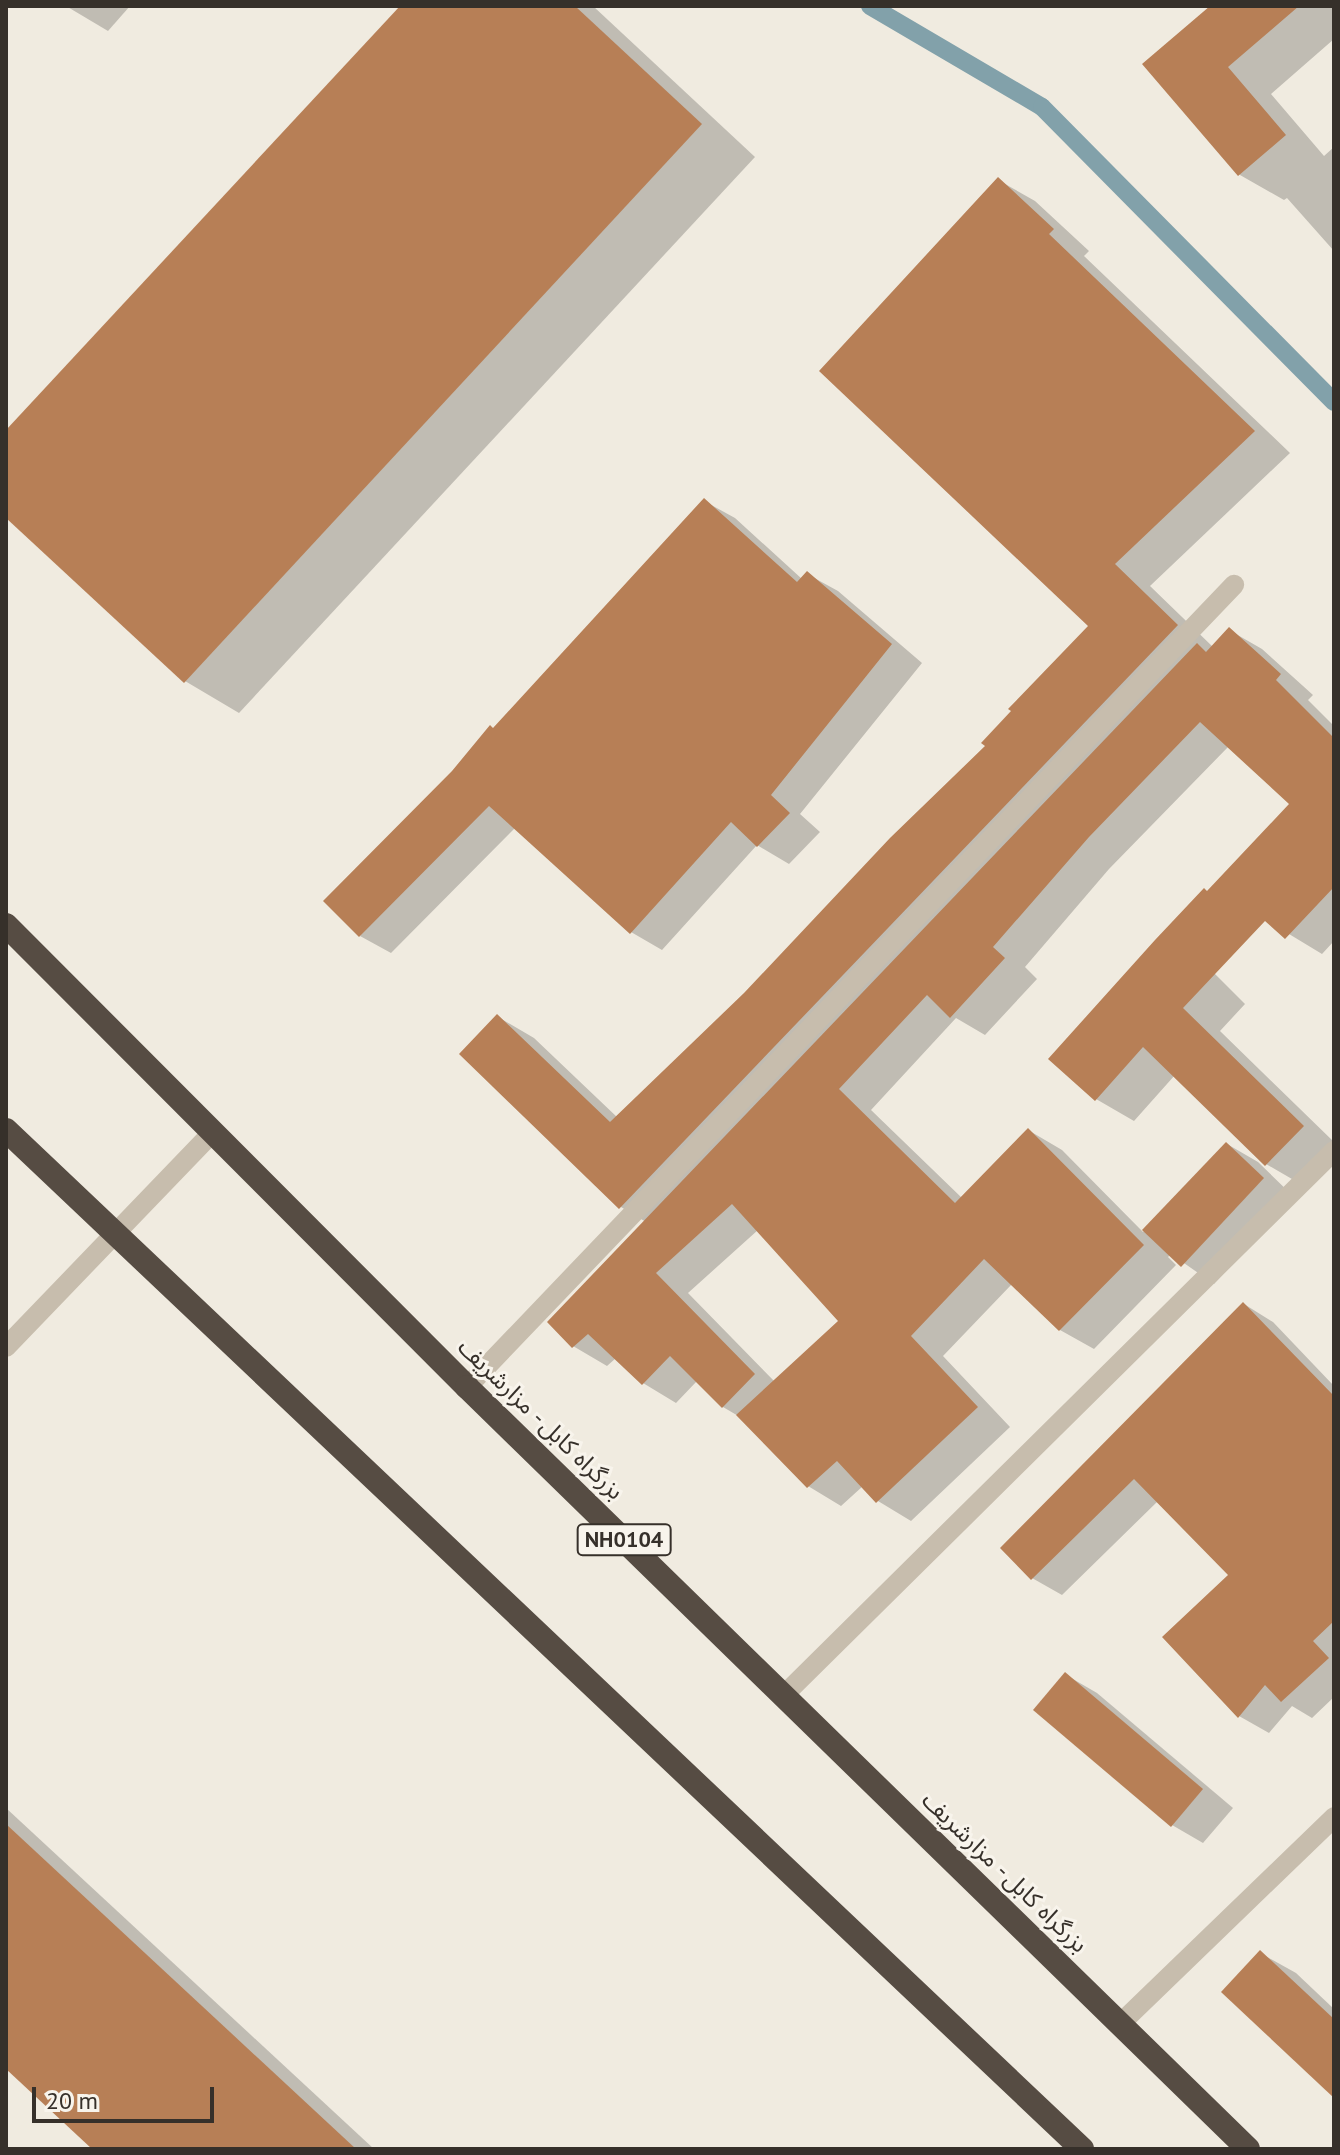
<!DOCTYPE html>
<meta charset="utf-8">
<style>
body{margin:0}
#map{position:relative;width:1340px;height:2155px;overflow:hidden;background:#f0ebe0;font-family:"PT Sans","Noto Sans Arabic",sans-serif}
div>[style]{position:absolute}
.shadow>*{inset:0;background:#0003}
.stream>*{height:18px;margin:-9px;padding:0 9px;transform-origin:9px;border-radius:9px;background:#82a1aa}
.building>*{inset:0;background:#b77f56}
.minor>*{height:20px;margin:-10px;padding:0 10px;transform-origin:10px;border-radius:10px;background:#c7bdad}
.highway>*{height:24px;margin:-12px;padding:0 12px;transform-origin:12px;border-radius:12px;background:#564c43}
span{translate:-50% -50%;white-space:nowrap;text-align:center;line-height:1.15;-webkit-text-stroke:6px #f8f4ec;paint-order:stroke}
.shield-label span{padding:2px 6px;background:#f8f4ec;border:2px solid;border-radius:6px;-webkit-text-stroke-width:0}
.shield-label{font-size:22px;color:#36302a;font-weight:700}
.street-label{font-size:24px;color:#36302a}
.frame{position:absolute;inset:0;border:8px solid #36302a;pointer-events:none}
.scale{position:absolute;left:32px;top:2087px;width:182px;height:36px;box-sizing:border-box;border:4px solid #36302a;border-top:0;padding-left:10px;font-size:24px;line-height:28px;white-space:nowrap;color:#36302a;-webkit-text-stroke:6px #f8f4ec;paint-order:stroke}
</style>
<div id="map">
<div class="shadow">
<div style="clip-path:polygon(66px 6px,130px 6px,108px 31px)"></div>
<div style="clip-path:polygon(403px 6px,593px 6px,755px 157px,239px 713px,185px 681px,6px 515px,6px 433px)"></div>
<div style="clip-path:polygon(1213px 6px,1334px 6px,1334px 39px,1271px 94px,1324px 156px,1334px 147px,1334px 251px,1287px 198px,1284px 200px,1240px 175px,1145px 64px)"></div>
<div style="clip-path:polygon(evenodd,998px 180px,1035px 201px,1089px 251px,1084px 256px,1290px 453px,1150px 586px,1213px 647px,1229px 630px,1262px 649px,1313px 695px,1308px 700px,1334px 726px,1334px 941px,1322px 954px,1289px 934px,1292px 804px,1229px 746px,1109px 869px,1025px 967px,1037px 979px,985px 1035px,956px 1018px,871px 1110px,962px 1198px,1028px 1130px,1062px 1150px,1143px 1232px,1227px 1144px,1258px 1162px,1294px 1197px,1214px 1284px,1171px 1254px,1168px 1257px,1176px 1265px,1094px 1349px,1060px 1330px,1012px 1284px,943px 1356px,1010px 1427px,911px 1521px,878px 1501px,863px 1486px,841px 1506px,808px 1486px,740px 1417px,723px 1407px,697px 1381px,676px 1403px,643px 1383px,616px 1358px,607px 1366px,573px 1346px,646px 1222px,621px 1207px,498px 1017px,534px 1038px,618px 1118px,745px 995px,988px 746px,1091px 626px,998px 180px,758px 1230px,840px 1322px,775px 1382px,688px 1293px,758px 1230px)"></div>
<div style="clip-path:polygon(704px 501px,735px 518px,802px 579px,807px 574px,838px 591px,922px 663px,800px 814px,820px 832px,789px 864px,757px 845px,662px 950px,631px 932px,516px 827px,391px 953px,360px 936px,494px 730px)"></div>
<div style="clip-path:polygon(1199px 958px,1245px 1004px,1220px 1031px,1334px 1142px,1304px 1186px,1266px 1164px,1175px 1075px,1134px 1121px,1096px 1099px)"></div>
<div style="clip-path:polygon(1244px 1304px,1273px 1322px,1334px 1386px,1334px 1697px,1312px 1718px,1292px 1706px,1269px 1733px,1239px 1716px,1231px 1575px,1158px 1501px,1062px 1595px,1032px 1578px)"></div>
<div style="clip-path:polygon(1066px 1675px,1097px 1693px,1233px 1808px,1203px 1843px,1172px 1825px)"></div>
<div style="clip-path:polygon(6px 1808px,374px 2149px,95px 2149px,6px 2067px)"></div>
<div style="clip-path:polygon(1260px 1953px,1296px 1973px,1334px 2009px,1334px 2098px)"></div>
</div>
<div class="stream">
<div style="left:870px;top:6px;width:199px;rotate:30.4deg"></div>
<div style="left:1042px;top:107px;width:415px;rotate:45.3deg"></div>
</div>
<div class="building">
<div style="clip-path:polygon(400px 6px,575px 6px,702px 124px,184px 683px,6px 518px,6px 430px)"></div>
<div style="clip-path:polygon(1210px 6px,1299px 6px,1228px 67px,1286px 135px,1238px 176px,1142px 64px)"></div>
<div style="clip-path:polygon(998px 177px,1054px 229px,1049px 234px,1255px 431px,1115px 564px,1178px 625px,619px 1209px,459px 1054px,497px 1014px,610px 1122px,744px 993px,890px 838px,985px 746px,981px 743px,1011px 711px,1008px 709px,1088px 626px,819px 371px)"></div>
<div style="clip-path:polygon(704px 498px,797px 582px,807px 571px,892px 644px,771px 795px,790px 813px,757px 847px,731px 822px,630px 934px,489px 806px,359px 937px,323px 901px,452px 771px,490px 725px,493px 728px)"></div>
<div style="clip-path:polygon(1229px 627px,1281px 674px,1276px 680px,1334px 738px,1334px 887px,1285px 939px,1265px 921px,1183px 1008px,1304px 1126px,1265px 1166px,1143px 1047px,1095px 1101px,1048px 1059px,1155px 940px,1204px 888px,1207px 891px,1289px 804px,1200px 722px,1089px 837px,993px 947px,1005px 958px,950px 1018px,927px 995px,839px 1089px,955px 1203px,1028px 1128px,1144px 1245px,1059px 1331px,984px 1259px,911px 1336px,978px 1407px,876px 1503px,837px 1461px,807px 1488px,736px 1415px,838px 1321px,732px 1204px,656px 1273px,755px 1374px,722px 1408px,670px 1356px,642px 1385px,588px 1334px,572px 1348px,547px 1322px,1197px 643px,1206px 652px)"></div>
<div style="clip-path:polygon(1226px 1142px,1264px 1178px,1181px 1267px,1142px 1230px)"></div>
<div style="clip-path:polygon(1243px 1302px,1334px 1396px,1334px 1621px,1313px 1641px,1329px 1658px,1281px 1702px,1265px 1685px,1238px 1718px,1162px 1637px,1228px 1575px,1134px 1479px,1031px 1580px,1000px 1548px)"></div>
<div style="clip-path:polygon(1065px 1672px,1203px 1789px,1171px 1827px,1033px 1710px)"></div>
<div style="clip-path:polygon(6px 1824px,356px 2149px,92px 2149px,6px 2069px)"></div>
<div style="clip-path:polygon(1260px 1950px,1334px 2019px,1334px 2098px,1221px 1992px)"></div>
</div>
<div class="minor">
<div style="left:6px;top:1347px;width:297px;rotate:-46.1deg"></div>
<div style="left:467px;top:1387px;width:1110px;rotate:-46.28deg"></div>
<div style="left:784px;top:1695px;width:774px;rotate:-44.69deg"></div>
<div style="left:1120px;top:2024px;width:298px;rotate:-44deg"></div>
</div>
<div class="highway">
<div style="left:6px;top:925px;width:653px;rotate:45.06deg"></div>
<div style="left:467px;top:1387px;width:1091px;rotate:44.29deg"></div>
<div style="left:6px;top:1130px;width:1482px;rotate:43.44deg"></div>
</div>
<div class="shield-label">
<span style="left:624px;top:1540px">NH0104</span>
</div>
<div class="street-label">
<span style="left:541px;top:1419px;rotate:44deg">بزرگراه کابل - مزارشریف</span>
<span style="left:1005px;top:1872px;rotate:44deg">بزرگراه کابل - مزارشریف</span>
</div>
<div class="frame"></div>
<div class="scale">20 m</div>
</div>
